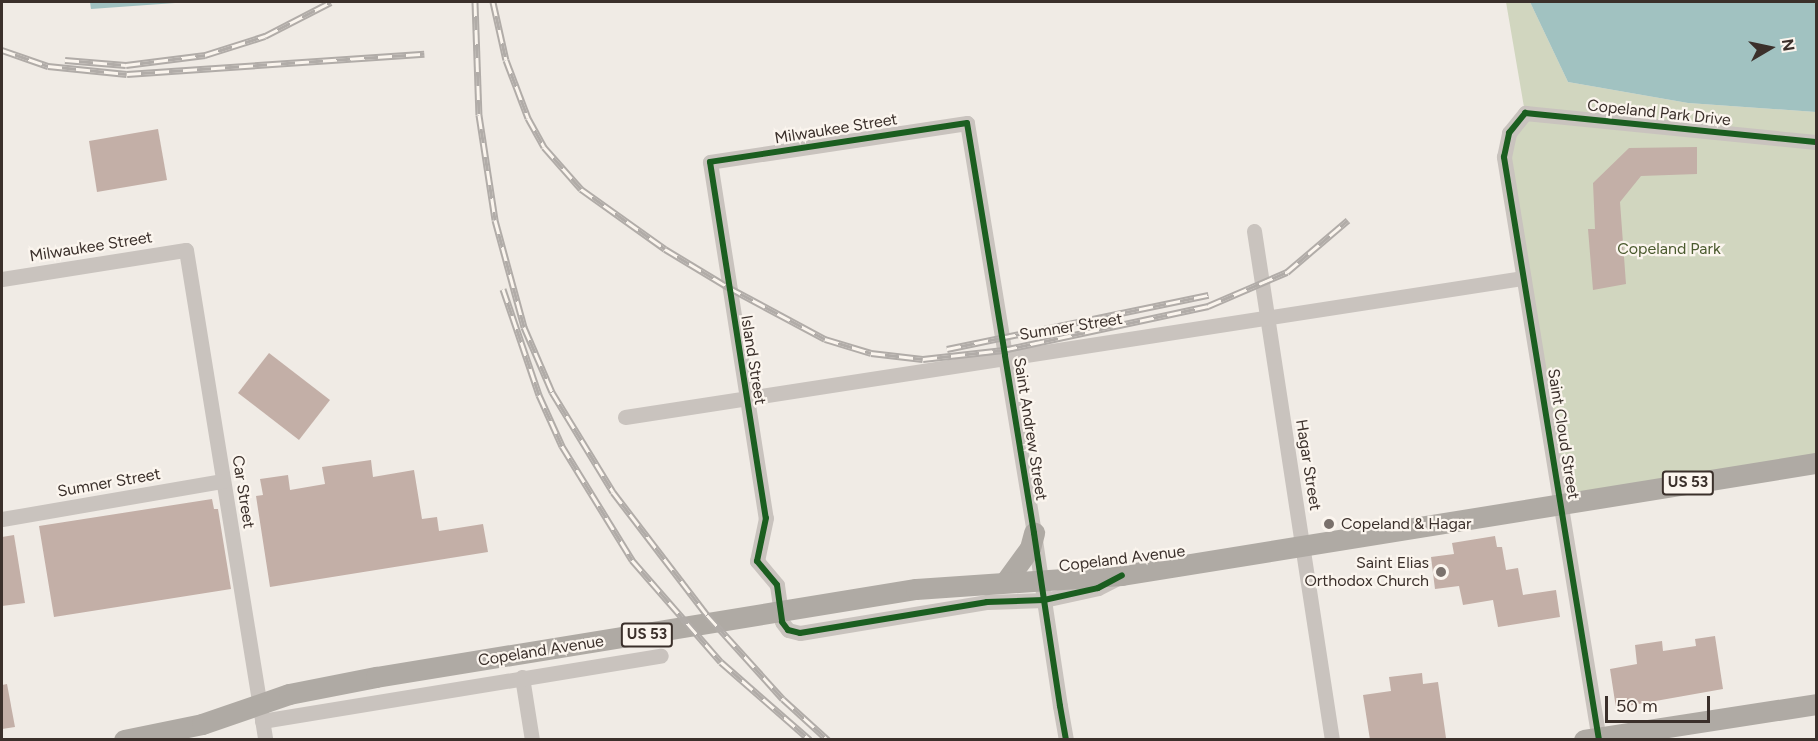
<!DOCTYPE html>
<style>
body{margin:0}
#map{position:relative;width:1818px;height:741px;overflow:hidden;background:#f0ebe5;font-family:Figtree,sans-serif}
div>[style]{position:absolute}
.green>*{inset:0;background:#d1d6bf}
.water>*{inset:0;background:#a1c2c1}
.building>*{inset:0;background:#c3afa7}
.minor>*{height:15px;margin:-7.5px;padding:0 7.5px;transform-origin:7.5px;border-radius:7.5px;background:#c9c3be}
.highway>*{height:21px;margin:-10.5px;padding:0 10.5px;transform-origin:10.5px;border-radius:10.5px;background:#afaaa4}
.rail>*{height:7px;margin-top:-3.5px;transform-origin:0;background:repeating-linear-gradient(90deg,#fbf5ee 0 14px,#b1aca8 0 28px);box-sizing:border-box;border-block:2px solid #b1aca8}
.cycleway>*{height:6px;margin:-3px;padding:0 3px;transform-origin:3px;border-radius:3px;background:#1b5e20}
.dots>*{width:16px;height:16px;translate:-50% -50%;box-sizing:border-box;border:3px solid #fbf5ee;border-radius:50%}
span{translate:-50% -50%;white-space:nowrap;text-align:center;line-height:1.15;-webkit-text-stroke:4.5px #fbf5ee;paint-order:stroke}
.shield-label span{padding:2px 4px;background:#fbf5ee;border:2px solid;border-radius:4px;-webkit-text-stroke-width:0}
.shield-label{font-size:15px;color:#3b302b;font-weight:700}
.street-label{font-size:16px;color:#3b302b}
.park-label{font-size:16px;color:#4a5a2e}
.poi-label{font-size:16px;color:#3b302b}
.left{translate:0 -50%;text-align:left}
.right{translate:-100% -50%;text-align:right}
.frame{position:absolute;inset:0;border:3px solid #3b302b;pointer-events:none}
.north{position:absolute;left:1740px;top:18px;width:60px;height:60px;-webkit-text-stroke:4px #fbf5ee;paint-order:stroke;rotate:81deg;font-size:16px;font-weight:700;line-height:24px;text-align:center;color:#3b302b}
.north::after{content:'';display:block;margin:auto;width:21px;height:27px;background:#3b302b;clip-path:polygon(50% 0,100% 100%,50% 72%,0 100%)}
.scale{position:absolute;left:1605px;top:696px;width:105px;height:27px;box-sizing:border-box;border:3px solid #3b302b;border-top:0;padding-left:8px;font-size:18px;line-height:21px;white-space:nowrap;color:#3b302b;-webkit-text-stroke:4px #fbf5ee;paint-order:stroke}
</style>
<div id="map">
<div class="green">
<div style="clip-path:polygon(1506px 2px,1530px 2px,1568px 82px,1688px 103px,1816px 112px,1816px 463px,1560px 503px,1504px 157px,1525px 113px)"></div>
</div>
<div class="water">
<div style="clip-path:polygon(90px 2px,189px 2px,91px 9px)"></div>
<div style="clip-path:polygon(1530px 2px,1816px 2px,1816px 112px,1688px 103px,1568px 82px)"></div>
</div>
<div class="building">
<div style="clip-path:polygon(158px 129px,167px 180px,97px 192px,89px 141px)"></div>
<div style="clip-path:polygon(1697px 147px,1697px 174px,1641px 176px,1620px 202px,1626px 284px,1593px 290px,1588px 229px,1595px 229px,1593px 183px,1629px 148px)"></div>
<div style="clip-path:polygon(269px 353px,330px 400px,299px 440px,238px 393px)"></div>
<div style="clip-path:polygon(371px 460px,373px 477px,414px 470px,422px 519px,437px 517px,439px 531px,483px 524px,488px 552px,270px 587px,256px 496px,263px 495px,260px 479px,288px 475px,290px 490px,325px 484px,322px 467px)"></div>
<div style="clip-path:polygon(212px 499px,214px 509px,218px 509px,231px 589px,54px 617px,39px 526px)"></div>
<div style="clip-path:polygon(14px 535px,25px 603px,2px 606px,2px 537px)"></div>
<div style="clip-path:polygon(1495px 536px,1497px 547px,1502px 547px,1506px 570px,1518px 568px,1523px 595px,1556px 590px,1560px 617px,1498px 627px,1493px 600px,1463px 605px,1459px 586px,1435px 589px,1431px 557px,1454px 554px,1452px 543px)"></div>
<div style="clip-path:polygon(1715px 636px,1723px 689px,1616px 708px,1610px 669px,1637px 664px,1635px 645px,1662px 641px,1663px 651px,1696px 646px,1695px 639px)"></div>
<div style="clip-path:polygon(1422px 673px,1423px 684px,1438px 682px,1446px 738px,1370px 740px,1363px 695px,1391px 691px,1389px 677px)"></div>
<div style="clip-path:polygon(7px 684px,15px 727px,2px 729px,2px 685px)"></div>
</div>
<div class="minor">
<div style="left:1254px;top:231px;width:515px;rotate:81.29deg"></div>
<div style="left:2px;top:279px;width:186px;rotate:-9deg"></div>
<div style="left:186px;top:250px;width:496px;rotate:80.8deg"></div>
<div style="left:625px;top:417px;width:909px;rotate:-8.8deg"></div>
<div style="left:2px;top:519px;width:224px;rotate:-9.8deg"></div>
<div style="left:522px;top:677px;width:64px;rotate:81deg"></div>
<div style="left:262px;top:721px;width:404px;rotate:-9.3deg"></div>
<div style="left:1066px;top:740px;width:35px;rotate:-100deg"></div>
<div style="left:1060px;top:706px;width:107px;rotate:-98.6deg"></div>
<div style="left:1044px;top:600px;width:68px;rotate:-98.5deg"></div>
<div style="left:1034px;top:533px;width:180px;rotate:-99.3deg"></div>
<div style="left:1005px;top:355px;width:235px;rotate:-99.3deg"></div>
<div style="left:967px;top:123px;width:260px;rotate:171.4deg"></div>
<div style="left:710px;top:162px;width:360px;rotate:81.1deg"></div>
<div style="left:766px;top:518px;width:44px;rotate:101.8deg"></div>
<div style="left:757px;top:561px;width:31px;rotate:50deg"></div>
<div style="left:777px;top:585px;width:37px;rotate:82deg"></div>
<div style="left:782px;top:622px;width:10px;rotate:53deg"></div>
<div style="left:788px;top:630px;width:12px;rotate:14deg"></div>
<div style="left:800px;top:633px;width:190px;rotate:-9.4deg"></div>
<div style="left:987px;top:602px;width:57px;rotate:-2deg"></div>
<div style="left:1044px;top:600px;width:55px;rotate:-12.5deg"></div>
<div style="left:1098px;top:588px;width:22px;rotate:-27deg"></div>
<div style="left:1599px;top:740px;width:591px;rotate:-99.26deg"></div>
<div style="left:1504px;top:157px;width:25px;rotate:-78deg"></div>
<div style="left:1509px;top:133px;width:26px;rotate:-51deg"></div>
<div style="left:1525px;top:113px;width:292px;rotate:5.7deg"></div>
</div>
<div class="highway">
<div style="left:1006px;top:581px;width:41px;rotate:-54deg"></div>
<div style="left:1030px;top:548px;width:16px;rotate:-75deg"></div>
<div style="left:124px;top:740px;width:80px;rotate:-11.6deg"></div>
<div style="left:202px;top:724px;width:92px;rotate:-19deg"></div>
<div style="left:289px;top:694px;width:89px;rotate:-11.1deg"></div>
<div style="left:376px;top:677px;width:547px;rotate:-9.26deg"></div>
<div style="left:916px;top:589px;width:206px;rotate:-3.9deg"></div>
<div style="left:1122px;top:575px;width:703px;rotate:-9.17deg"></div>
<div style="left:1584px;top:740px;width:235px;rotate:-8.8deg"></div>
</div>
<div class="rail">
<div style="left:475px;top:2px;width:113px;rotate:88deg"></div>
<div style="left:479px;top:115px;width:106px;rotate:81.3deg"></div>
<div style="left:495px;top:220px;width:111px;rotate:74.8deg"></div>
<div style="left:524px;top:327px;width:71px;rotate:66.7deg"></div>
<div style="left:552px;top:392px;width:117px;rotate:58.6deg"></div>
<div style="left:613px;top:492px;width:155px;rotate:52.6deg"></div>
<div style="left:707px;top:615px;width:113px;rotate:47.9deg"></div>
<div style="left:783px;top:699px;width:61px;rotate:42.3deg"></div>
<div style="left:493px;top:2px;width:59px;rotate:77.4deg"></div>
<div style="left:506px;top:60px;width:62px;rotate:69.2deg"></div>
<div style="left:528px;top:118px;width:33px;rotate:61deg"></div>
<div style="left:544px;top:147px;width:56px;rotate:48.6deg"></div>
<div style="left:581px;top:189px;width:103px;rotate:35.5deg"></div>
<div style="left:665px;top:249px;width:74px;rotate:31.1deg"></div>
<div style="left:728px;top:287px;width:110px;rotate:28.2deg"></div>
<div style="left:825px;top:339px;width:48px;rotate:16.9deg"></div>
<div style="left:871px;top:353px;width:52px;rotate:6.6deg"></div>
<div style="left:923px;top:359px;width:81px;rotate:-6.4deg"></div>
<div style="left:1003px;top:350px;width:210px;rotate:-12.1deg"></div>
<div style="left:1208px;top:306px;width:86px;rotate:-23.3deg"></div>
<div style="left:1287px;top:272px;width:80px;rotate:-40.4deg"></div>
<div style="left:2px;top:50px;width:49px;rotate:19.2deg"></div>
<div style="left:48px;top:66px;width:79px;rotate:5.8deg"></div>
<div style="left:127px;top:74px;width:298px;rotate:-3.9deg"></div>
<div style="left:65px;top:60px;width:61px;rotate:4.7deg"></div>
<div style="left:126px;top:65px;width:80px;rotate:-7.2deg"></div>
<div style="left:205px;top:55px;width:63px;rotate:-17.6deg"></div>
<div style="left:265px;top:36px;width:74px;rotate:-27.3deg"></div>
<div style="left:503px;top:289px;width:112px;rotate:71.2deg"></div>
<div style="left:539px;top:395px;width:56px;rotate:65.7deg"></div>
<div style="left:562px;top:446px;width:134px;rotate:58.4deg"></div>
<div style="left:632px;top:560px;width:135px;rotate:48.9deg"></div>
<div style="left:721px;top:662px;width:118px;rotate:41.2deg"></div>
<div style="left:947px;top:349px;width:267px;rotate:-11.7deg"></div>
</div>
<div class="cycleway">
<div style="left:1066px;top:740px;width:35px;rotate:-100deg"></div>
<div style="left:1060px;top:706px;width:107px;rotate:-98.6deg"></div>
<div style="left:1044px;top:600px;width:68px;rotate:-98.5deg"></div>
<div style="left:1034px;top:533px;width:180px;rotate:-99.3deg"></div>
<div style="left:1005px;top:355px;width:235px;rotate:-99.3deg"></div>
<div style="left:967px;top:123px;width:260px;rotate:171.4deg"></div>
<div style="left:710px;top:162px;width:360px;rotate:81.1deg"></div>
<div style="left:766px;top:518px;width:44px;rotate:101.8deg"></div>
<div style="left:757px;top:561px;width:31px;rotate:50deg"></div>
<div style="left:777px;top:585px;width:37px;rotate:82deg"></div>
<div style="left:782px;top:622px;width:10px;rotate:53deg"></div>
<div style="left:788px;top:630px;width:12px;rotate:14deg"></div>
<div style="left:800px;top:633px;width:190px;rotate:-9.4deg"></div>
<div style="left:987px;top:602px;width:57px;rotate:-2deg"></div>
<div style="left:1044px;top:600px;width:55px;rotate:-12.5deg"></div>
<div style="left:1098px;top:588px;width:27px;rotate:-28deg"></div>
<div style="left:1599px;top:740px;width:591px;rotate:-99.26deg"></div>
<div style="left:1504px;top:157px;width:25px;rotate:-78deg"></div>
<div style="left:1509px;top:133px;width:26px;rotate:-51deg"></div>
<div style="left:1525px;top:113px;width:292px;rotate:5.7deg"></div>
</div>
<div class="dots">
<div style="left:1329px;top:524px;background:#7a716c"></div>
<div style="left:1441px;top:572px;background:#7a716c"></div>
</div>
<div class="shield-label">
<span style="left:1688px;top:483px">US 53</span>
<span style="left:647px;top:635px">US 53</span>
</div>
<div class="street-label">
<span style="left:1659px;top:113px;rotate:6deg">Copeland Park Drive</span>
<span style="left:836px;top:129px;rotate:-9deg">Milwaukee Street</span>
<span style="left:91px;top:247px;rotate:-9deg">Milwaukee Street</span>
<span style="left:1071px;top:327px;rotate:-9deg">Sumner Street</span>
<span style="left:753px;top:360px;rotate:81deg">Island Street</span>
<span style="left:1030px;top:429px;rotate:81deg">Saint Andrew Street</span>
<span style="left:1563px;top:434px;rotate:81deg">Saint Cloud Street</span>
<span style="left:1308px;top:465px;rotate:81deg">Hagar Street</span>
<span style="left:109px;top:483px;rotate:-10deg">Sumner Street</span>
<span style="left:243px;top:492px;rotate:81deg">Car Street</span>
<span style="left:1122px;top:559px;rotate:-7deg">Copeland Avenue</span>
<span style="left:541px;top:651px;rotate:-9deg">Copeland Avenue</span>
</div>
<div class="park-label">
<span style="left:1669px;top:249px">Copeland Park</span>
</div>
<div class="poi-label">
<span class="left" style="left:1341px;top:524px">Copeland &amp; Hagar</span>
<span class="right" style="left:1429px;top:572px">Saint Elias<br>Orthodox Church</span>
</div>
<div class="frame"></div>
<div class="north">N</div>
<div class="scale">50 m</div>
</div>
